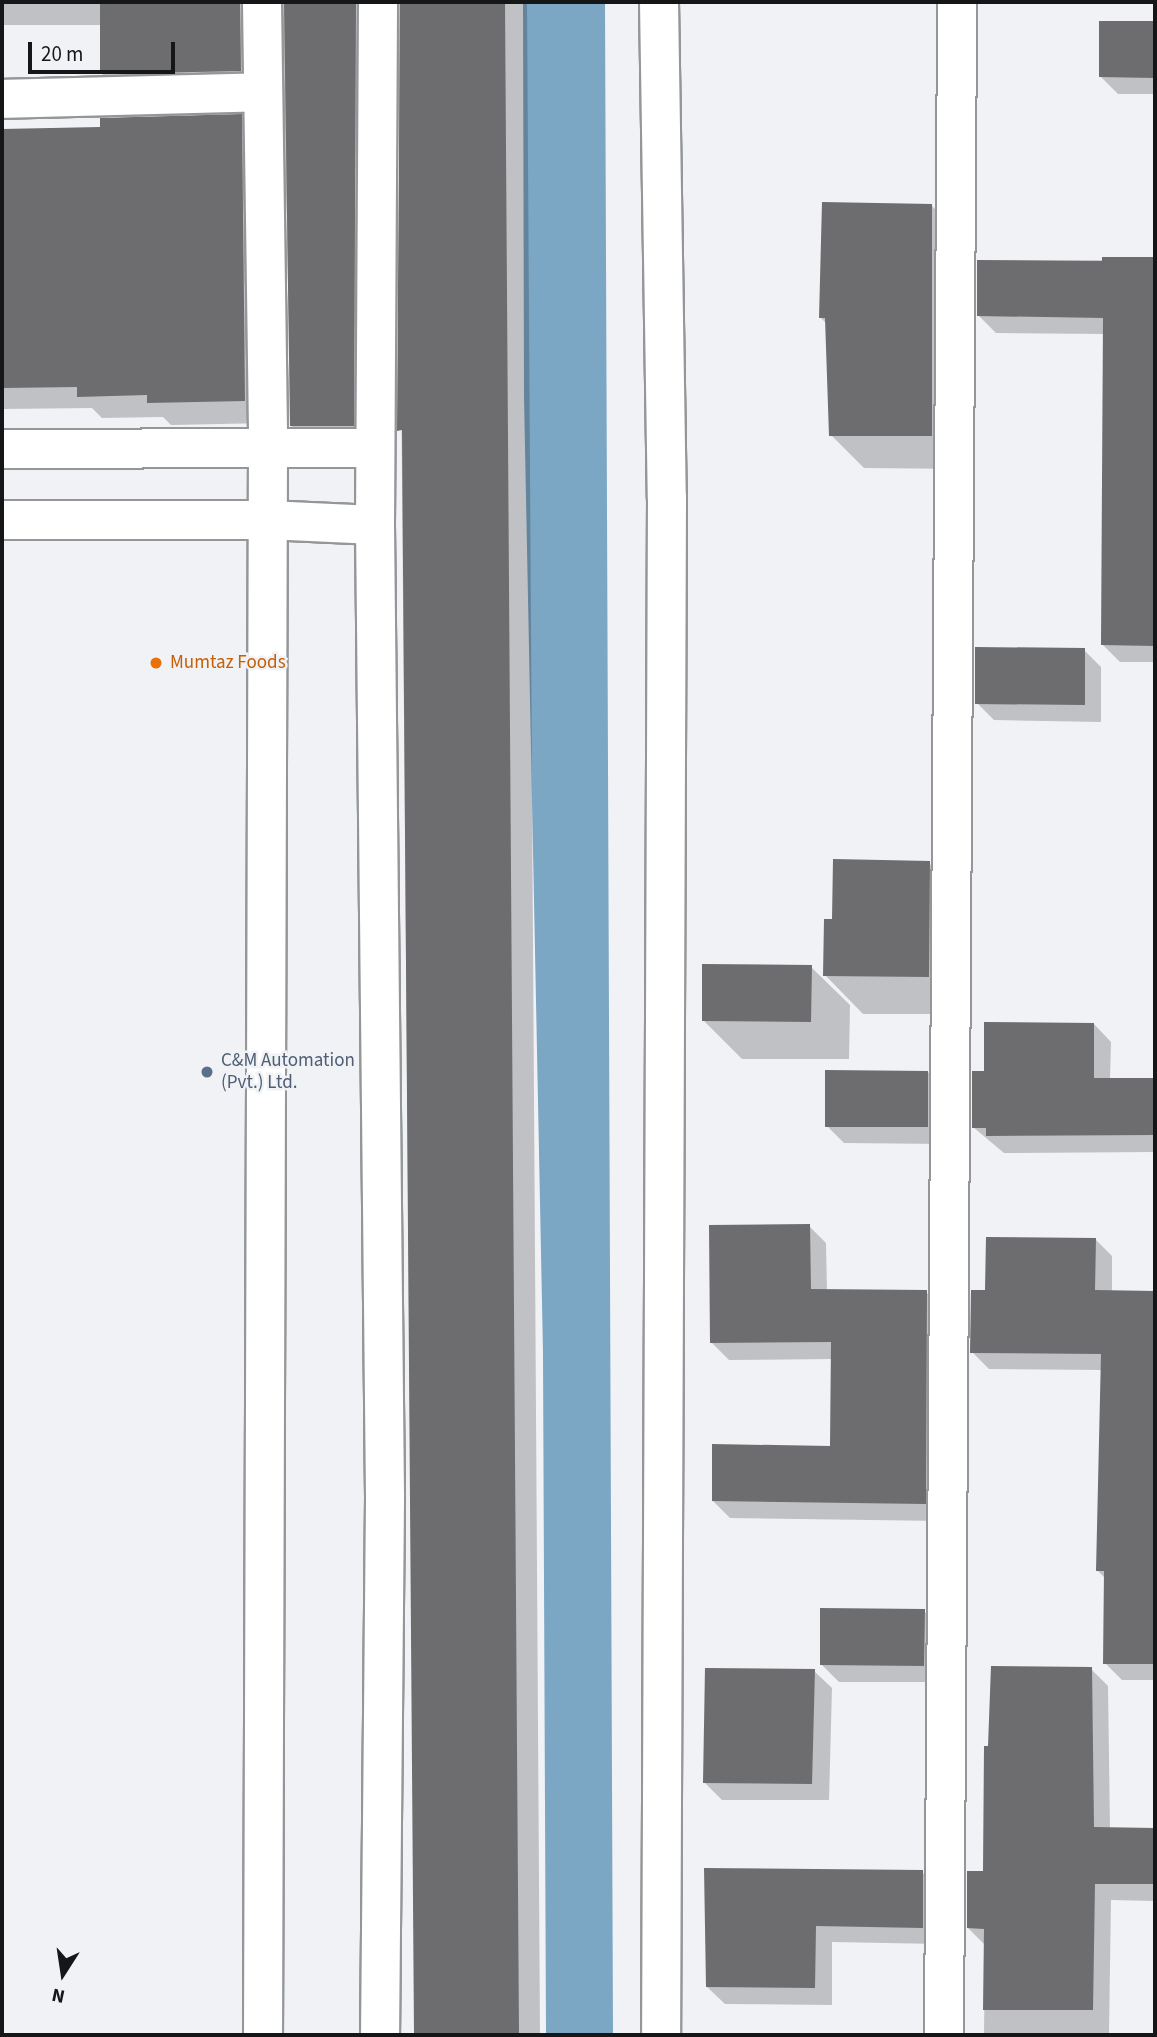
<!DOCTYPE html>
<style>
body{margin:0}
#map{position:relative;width:1157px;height:2037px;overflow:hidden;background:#f0f2f5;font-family:"Source Sans 3",sans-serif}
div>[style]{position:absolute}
.water>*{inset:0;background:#7ba6c4}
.shadow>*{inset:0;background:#0003}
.building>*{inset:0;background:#6d6c6e}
.roads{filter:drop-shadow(2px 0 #949698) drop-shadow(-2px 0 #949698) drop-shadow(0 2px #949698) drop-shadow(0 -2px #949698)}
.minor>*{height:38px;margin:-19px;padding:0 19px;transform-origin:19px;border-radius:19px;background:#fff}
.dots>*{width:19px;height:19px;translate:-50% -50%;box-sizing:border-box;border:4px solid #f0f2f5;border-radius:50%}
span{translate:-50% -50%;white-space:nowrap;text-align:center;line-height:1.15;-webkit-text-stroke:5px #f0f2f5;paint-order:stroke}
.food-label{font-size:19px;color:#c56008}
.left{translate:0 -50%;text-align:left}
.service-label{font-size:19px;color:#4e5e75}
.frame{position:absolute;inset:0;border:4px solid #151617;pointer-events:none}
.north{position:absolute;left:28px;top:1939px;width:70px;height:70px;-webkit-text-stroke:5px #f0f2f5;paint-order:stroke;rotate:192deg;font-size:19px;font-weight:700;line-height:28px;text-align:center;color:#151617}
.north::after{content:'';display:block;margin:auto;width:24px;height:32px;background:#151617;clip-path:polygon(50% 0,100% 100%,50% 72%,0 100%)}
.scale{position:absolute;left:28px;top:42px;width:147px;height:32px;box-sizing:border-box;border:4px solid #151617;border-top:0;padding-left:9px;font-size:21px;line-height:24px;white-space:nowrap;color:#151617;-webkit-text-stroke:5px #f0f2f5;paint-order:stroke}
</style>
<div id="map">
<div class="water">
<div style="clip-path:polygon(523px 2px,605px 2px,613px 2035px,546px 2035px,543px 1353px,524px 397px)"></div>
</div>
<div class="shadow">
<div style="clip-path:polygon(2px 2px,527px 2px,540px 2035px,415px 2035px,398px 5px,390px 5px,376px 448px,314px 448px,291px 426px,282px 3px,265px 15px,263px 93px,124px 96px,102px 74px,102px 25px,2px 25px)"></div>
<div style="clip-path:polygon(1101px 23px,1155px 23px,1155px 94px,1118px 94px,1101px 77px)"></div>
<div style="clip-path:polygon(241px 116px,263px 139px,267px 423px,171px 425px,163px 417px,102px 418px,92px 408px,2px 409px,2px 130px,102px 128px)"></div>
<div style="clip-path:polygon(931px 205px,964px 239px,965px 469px,864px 468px,831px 435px,827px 324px,821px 318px)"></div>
<div style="clip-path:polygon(1155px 260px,1155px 662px,1120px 662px,1102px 644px,1104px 334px,996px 333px,979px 316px,979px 261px)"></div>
<div style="clip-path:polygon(1084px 650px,1101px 667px,1101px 722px,994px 720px,977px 703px)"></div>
<div style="clip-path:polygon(929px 863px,967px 901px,967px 1014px,863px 1014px,825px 975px,834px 920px)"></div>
<div style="clip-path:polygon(811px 967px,850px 1005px,849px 1059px,742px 1059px,703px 1020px)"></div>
<div style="clip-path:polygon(1094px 1024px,1111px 1042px,1110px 1080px,1155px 1080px,1155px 1152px,1004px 1153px,973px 1127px,986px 1073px)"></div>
<div style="clip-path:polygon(928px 1072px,945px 1090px,944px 1144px,844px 1143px,827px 1126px)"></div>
<div style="clip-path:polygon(809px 1226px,826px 1243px,827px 1291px,926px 1292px,943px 1309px,942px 1521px,730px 1518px,713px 1501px,832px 1447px,833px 1359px,729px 1360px,712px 1343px)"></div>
<div style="clip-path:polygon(1095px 1239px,1112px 1256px,1112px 1292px,1155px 1292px,1155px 1680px,1122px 1680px,1105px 1663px,1105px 1578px,1098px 1571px,1102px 1370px,989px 1369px,972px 1352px,987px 1292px)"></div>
<div style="clip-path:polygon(924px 1611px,941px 1628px,941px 1682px,839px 1682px,822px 1665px)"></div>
<div style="clip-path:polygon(1091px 1669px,1108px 1686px,1110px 1829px,1155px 1829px,1155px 1901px,1111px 1900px,1109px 2035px,984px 2035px,985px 1945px,968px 1928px,985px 1872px)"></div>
<div style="clip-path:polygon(814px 1671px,832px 1688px,829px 1800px,722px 1800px,704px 1782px)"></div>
<div style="clip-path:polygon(705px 1870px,922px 1872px,940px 1889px,939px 1944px,832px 1942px,832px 2005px,725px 2004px,707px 1987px)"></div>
</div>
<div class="building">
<div style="clip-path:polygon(100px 2px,240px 2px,241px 71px,100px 74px)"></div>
<div style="clip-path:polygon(284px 2px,356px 2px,354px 426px,290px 426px)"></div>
<div style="clip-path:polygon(400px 2px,505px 2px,519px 2035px,414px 2035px,402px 430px,397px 431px)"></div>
<div style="clip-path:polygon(1099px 21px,1155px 21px,1155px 78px,1099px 77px)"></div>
<div style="clip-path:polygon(242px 114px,245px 401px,147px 403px,147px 395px,77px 397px,77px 387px,2px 388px,2px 129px,100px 127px,100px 118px)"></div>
<div style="clip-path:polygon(822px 202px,932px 204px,932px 436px,829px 436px,825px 318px,819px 318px)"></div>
<div style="clip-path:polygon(1102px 257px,1155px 257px,1155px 646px,1101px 645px,1103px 318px,977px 316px,977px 260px,1102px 261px)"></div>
<div style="clip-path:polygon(975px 647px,1085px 648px,1085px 705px,975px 704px)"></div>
<div style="clip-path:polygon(833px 859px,930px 861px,929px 977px,823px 976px,824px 919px,832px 919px)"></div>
<div style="clip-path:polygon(702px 964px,812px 965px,811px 1022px,702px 1021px)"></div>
<div style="clip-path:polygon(984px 1022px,1094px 1023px,1094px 1078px,1155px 1078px,1155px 1135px,986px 1136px,986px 1128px,972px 1128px,972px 1071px,984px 1071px)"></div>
<div style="clip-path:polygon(825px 1070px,928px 1071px,928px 1127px,825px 1127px)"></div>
<div style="clip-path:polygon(810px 1224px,811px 1289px,927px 1290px,926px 1504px,712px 1501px,712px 1444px,830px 1446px,831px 1342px,710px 1343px,709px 1225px)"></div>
<div style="clip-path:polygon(986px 1237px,1096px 1238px,1095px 1290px,1155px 1291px,1155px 1664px,1103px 1664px,1104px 1571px,1096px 1571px,1101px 1354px,970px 1353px,971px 1290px,985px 1290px)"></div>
<div style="clip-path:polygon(820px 1608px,925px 1609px,924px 1666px,820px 1665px)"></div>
<div style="clip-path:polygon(991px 1666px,1092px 1667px,1094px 1827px,1155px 1828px,1155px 1884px,1095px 1884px,1093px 2010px,983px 2010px,984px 1929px,967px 1928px,967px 1871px,983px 1871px,984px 1746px,988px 1746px)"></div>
<div style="clip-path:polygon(705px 1668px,815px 1669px,812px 1784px,703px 1783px)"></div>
<div style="clip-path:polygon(704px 1868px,923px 1870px,923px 1928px,816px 1926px,815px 1988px,706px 1987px)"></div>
</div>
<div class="roads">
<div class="minor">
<div style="left:262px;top:2px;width:446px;rotate:89.2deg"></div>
<div style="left:268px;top:448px;width:1587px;rotate:90.18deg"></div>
<div style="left:659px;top:2px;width:496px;rotate:89.1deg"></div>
<div style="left:667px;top:498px;width:1537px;rotate:90.22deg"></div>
<div style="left:2px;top:99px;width:260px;rotate:-1.5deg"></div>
<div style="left:2px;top:449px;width:373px;rotate:-0.2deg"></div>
<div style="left:2px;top:520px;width:265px"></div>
<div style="left:267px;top:520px;width:108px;rotate:2.7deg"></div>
<div style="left:375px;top:525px;width:523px;rotate:-89.67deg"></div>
<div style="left:375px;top:525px;width:974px;rotate:89.41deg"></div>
<div style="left:385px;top:1499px;width:536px;rotate:90.53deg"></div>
<div style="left:944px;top:2035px;width:2033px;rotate:-89.63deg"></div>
</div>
</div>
<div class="dots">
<div style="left:156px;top:663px;background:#e8710a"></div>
<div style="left:207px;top:1072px;background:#5c6f8a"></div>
</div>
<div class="food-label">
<span class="left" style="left:170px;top:663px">Mumtaz Foods</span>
</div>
<div class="service-label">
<span class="left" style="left:221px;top:1072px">C&amp;M Automation<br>(Pvt.) Ltd.</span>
</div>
<div class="frame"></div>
<div class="north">N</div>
<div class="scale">20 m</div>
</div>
